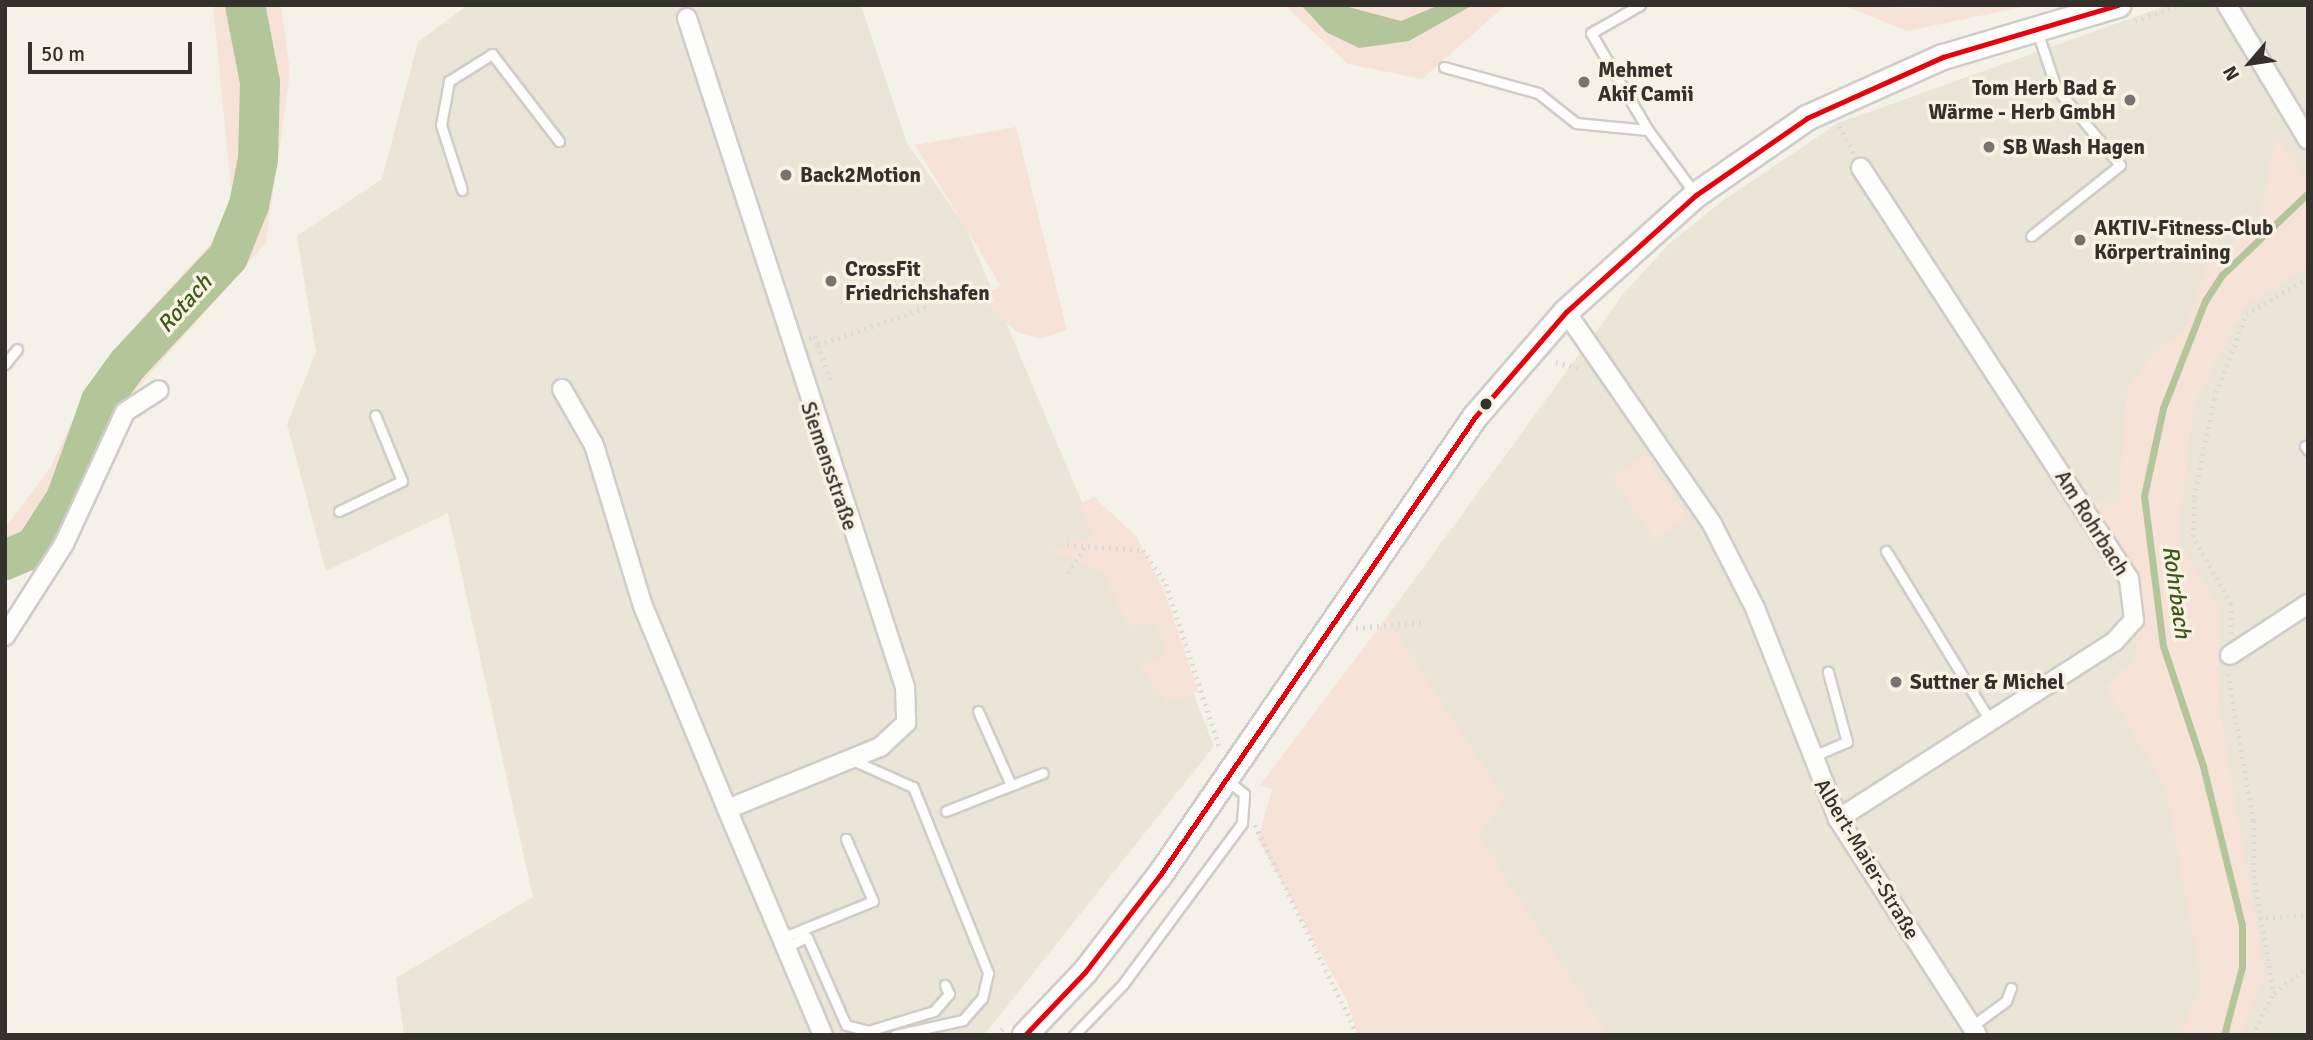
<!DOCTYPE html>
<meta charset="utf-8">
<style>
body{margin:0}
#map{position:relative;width:2313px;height:1040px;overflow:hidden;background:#f4f1e9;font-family:Signika,sans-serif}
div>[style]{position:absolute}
.built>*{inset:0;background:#eae5d6}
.green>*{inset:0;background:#f7e2d7}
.water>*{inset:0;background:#b3c699}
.stream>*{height:7px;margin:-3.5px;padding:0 3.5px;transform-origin:3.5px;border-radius:3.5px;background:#b3c699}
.river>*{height:40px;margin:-20px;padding:0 20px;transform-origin:20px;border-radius:20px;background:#b3c699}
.path>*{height:4.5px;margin-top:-2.25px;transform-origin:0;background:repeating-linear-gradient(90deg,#dbdad8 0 2px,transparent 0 7px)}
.roads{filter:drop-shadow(2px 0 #d0cdc9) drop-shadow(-2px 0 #d0cdc9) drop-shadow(0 2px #d0cdc9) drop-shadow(0 -2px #d0cdc9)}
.lane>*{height:9px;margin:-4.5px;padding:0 4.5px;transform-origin:4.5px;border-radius:4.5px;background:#fdfdfc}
.street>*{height:18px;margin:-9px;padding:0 9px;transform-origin:9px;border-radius:9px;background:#fdfdfc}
.secondary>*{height:24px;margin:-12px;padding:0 12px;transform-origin:12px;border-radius:12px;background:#fdfdfc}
.bus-1>*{height:5px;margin:-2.5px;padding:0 2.5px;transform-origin:2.5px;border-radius:2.5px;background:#e9000a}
.dots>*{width:19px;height:19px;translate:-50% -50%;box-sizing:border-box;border:4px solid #f8f2e5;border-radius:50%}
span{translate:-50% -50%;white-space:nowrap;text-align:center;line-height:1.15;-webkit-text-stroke:7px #f8f2e5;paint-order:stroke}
.poi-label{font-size:21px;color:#34312d;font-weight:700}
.left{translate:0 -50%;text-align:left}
.right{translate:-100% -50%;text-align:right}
.street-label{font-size:21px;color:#34312d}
.water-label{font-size:23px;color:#3f5918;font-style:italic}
.frame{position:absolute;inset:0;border:7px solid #34312d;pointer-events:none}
.north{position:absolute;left:2215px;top:28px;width:70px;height:70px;-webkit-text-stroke:5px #f8f2e5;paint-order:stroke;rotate:241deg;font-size:19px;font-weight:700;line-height:28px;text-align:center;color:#34312d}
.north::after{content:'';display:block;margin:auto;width:24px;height:32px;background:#34312d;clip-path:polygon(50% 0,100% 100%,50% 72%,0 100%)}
.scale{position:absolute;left:28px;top:42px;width:164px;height:32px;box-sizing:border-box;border:4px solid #34312d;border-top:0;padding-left:9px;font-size:21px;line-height:24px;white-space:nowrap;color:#34312d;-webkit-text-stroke:5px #f8f2e5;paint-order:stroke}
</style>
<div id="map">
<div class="built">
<div style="clip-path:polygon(468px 5px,861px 5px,907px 143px,966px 228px,1089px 519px,1130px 533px,1214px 746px,984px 1035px,404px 1035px,396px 978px,533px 897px,448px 513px,326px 571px,287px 424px,316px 352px,297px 236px,382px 179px,418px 42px)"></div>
<div style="clip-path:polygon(2168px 5px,2308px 5px,2308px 134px,2299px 142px,2308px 155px,2308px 1035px,1607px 1035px,1478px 836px,1387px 617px,1624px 293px,1670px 243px,1721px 202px,1838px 123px)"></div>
</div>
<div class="green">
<div style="clip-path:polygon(213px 5px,281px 5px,290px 72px,266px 243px,122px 406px,58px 533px,19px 576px,5px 580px,5px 528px,49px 470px,83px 399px,143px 317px,211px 243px,232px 198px)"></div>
<div style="clip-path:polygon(1284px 5px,1301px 5px,1326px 32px,1409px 41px,1473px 5px,1506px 5px,1422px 79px,1348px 64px)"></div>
<div style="clip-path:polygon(1341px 5px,1439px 5px,1401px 21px)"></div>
<div style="clip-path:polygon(1843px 5px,1909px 8px,2032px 5px,1907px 31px)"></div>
<div style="clip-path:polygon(1016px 127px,1067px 330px,1040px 339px,1017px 332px,978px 297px,1001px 286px,915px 145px)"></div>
<div style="clip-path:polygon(2276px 136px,2308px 182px,2308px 266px,2243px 308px,2194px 405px,2178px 539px,2221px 610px,2218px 699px,2265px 975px,2240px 1035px,2180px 1035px,2202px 984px,2166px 789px,2106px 687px,2136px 658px,2137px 577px,2090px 502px,2118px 503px,2127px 389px,2155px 351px,2184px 331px,2206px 266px,2259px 220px)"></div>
<div style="clip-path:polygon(1645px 454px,1688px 518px,1655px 540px,1612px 477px)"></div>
<div style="clip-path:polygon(1094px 497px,1136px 536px,1164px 591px,1198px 691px,1167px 703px,1140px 667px,1166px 653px,1157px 624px,1128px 625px,1102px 571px,1050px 551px,1092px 536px,1080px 504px)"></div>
<div style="clip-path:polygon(1387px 617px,1505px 800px,1479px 836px,1607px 1035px,1358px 1035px,1347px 1001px,1258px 839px,1272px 789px,1260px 785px)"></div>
</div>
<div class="water">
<div style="clip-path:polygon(1301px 5px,1341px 5px,1401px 21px,1439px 5px,1473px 5px,1409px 41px,1359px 48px,1326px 32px)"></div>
</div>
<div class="stream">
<div style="left:2224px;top:1035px;width:70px;rotate:-75.2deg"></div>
<div style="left:2242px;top:967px;width:42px;rotate:-90deg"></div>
<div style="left:2242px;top:925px;width:164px;rotate:-103.8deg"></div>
<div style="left:2203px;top:766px;width:126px;rotate:-108.4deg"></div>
<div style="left:2163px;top:646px;width:151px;rotate:-97.2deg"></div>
<div style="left:2144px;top:496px;width:90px;rotate:-77.8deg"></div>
<div style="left:2163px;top:408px;width:115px;rotate:-68.6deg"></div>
<div style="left:2205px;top:301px;width:31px;rotate:-57deg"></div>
<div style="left:2222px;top:275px;width:119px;rotate:-43.6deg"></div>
</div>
<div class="river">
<div style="left:5px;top:560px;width:33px;rotate:-23deg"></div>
<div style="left:35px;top:547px;width:57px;rotate:-57.1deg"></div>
<div style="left:66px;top:499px;width:104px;rotate:-70.3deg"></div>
<div style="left:101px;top:401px;width:46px;rotate:-53.9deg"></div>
<div style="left:128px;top:364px;width:146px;rotate:-46.9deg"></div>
<div style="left:228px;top:257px;width:56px;rotate:-68deg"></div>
<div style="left:249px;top:205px;width:47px;rotate:-78.9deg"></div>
<div style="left:258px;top:159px;width:77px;rotate:-88.5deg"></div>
<div style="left:260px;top:82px;width:78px;rotate:-101deg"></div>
</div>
<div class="path">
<div style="left:2135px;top:21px;width:48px;rotate:-19.6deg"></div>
<div style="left:1840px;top:126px;width:30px;rotate:64deg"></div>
<div style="left:809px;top:338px;width:6px;rotate:-18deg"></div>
<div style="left:815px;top:336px;width:9px;rotate:72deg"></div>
<div style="left:818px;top:345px;width:113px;rotate:-19.1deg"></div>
<div style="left:925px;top:308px;width:28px;rotate:-108deg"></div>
<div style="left:916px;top:281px;width:14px;rotate:-17deg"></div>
<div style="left:818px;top:345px;width:37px;rotate:70deg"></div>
<div style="left:1556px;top:362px;width:27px;rotate:15deg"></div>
<div style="left:1067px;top:545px;width:76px;rotate:3.8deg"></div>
<div style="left:1143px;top:550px;width:41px;rotate:55.9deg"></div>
<div style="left:1166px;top:584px;width:173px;rotate:71.8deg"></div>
<div style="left:1068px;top:573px;width:32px;rotate:-56deg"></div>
<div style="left:1356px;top:628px;width:68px;rotate:-5deg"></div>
<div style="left:2231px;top:634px;width:30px;rotate:-90deg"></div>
<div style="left:2231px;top:604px;width:77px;rotate:-119.6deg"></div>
<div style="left:2193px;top:537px;width:40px;rotate:-88.6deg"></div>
<div style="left:2194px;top:497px;width:100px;rotate:-78.5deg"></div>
<div style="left:2214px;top:399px;width:91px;rotate:-69.4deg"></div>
<div style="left:2246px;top:314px;width:72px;rotate:-30.1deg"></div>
<div style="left:2228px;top:674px;width:149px;rotate:80deg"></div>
<div style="left:2254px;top:821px;width:55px;rotate:90deg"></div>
<div style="left:2254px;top:876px;width:119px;rotate:80.3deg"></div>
<div style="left:1255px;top:825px;width:234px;rotate:63.9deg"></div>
<div style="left:2259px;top:918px;width:49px;rotate:-3.5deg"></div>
<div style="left:996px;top:1035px;width:11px;rotate:-45deg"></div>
<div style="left:2252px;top:1035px;width:47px;rotate:-62.4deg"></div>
<div style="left:2274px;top:993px;width:43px;rotate:-37.4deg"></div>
</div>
<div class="roads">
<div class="lane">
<div style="left:1640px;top:5px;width:56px;rotate:150.3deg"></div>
<div style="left:1591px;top:33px;width:113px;rotate:59.6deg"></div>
<div style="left:1444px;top:67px;width:98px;rotate:15.5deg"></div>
<div style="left:1538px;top:93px;width:48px;rotate:38.3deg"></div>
<div style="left:1576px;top:123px;width:72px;rotate:5.6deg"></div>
<div style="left:1648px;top:130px;width:81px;rotate:53.6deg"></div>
<div style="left:462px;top:190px;width:68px;rotate:-107.9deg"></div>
<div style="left:441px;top:125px;width:45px;rotate:-79.7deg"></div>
<div style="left:449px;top:81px;width:51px;rotate:-32.1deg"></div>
<div style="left:492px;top:54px;width:110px;rotate:52.4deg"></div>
<div style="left:2031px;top:236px;width:114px;rotate:-38.6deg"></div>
<div style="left:2120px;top:165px;width:100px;rotate:-129.7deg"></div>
<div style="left:2056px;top:88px;width:60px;rotate:-108.4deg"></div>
<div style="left:5px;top:364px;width:19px;rotate:-51deg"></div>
<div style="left:2305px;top:446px;width:5px;rotate:53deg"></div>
<div style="left:339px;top:511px;width:70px;rotate:-25.5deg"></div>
<div style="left:402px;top:481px;width:71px;rotate:-112.2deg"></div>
<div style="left:1886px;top:551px;width:199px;rotate:58.5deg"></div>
<div style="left:978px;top:711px;width:81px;rotate:66deg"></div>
<div style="left:1811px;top:757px;width:39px;rotate:-23deg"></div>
<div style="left:1847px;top:742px;width:73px;rotate:-105.2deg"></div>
<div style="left:850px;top:759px;width:69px;rotate:24deg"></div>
<div style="left:913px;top:787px;width:201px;rotate:68deg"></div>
<div style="left:988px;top:973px;width:26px;rotate:103deg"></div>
<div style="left:982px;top:998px;width:29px;rotate:131deg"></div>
<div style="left:963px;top:1020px;width:70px;rotate:167.6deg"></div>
<div style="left:946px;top:811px;width:104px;rotate:-21.4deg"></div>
<div style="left:779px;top:939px;width:101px;rotate:-22deg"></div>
<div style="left:873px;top:901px;width:68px;rotate:-113.5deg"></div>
<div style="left:784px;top:948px;width:25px;rotate:-26deg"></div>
<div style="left:807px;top:937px;width:96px;rotate:66.1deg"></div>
<div style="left:846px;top:1025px;width:23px;rotate:15deg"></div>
<div style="left:868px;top:1031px;width:69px;rotate:-16.9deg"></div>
<div style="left:934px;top:1011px;width:23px;rotate:-49deg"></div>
<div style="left:949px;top:994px;width:10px;rotate:-114deg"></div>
<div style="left:1972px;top:1026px;width:42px;rotate:-36.3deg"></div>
<div style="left:2006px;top:1001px;width:14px;rotate:-69deg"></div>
<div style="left:1074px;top:1035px;width:71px;rotate:-46.1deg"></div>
<div style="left:1123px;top:984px;width:200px;rotate:-53.5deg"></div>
<div style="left:1242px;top:823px;width:29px;rotate:-86deg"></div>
<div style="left:1244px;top:794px;width:23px;rotate:-140deg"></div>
</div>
<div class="street">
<div style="left:2227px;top:5px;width:157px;rotate:59deg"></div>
<div style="left:687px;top:18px;width:704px;rotate:71.95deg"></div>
<div style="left:905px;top:687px;width:36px;rotate:88deg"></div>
<div style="left:906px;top:723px;width:35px;rotate:137deg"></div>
<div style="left:880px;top:747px;width:165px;rotate:157.9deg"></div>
<div style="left:727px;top:809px;width:246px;rotate:67deg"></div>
<div style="left:1566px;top:312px;width:257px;rotate:55.4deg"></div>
<div style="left:1712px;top:524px;width:94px;rotate:62.9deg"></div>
<div style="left:1755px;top:608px;width:227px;rotate:68.5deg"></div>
<div style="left:1838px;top:819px;width:257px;rotate:57.2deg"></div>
<div style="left:562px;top:389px;width:64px;rotate:60.3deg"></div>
<div style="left:594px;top:445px;width:168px;rotate:73.1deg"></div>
<div style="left:643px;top:606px;width:220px;rotate:67.5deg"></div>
<div style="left:5px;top:636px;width:109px;rotate:-57.3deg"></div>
<div style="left:64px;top:544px;width:145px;rotate:-65.2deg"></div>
<div style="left:125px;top:412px;width:40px;rotate:-32.9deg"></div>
<div style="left:2230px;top:655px;width:93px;rotate:-33.2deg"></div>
<div style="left:1838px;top:819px;width:328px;rotate:-32.7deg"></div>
<div style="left:2114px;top:642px;width:30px;rotate:-48deg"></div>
<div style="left:2134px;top:620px;width:41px;rotate:-97deg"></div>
<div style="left:2129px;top:579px;width:491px;rotate:-123.1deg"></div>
</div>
<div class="secondary">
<div style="left:1025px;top:1035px;width:87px;rotate:-46.4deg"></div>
<div style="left:1085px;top:972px;width:123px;rotate:-52.3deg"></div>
<div style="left:1160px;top:875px;width:556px;rotate:-55.48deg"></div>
<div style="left:1475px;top:417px;width:139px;rotate:-49.1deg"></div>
<div style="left:1566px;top:312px;width:175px;rotate:-42deg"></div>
<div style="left:1696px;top:195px;width:135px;rotate:-34.7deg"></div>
<div style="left:1807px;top:118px;width:149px;rotate:-24.2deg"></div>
<div style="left:1943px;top:57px;width:183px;rotate:-16.5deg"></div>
</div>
</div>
<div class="bus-1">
<div style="left:1025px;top:1035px;width:87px;rotate:-46.4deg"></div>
<div style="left:1085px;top:972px;width:123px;rotate:-52.3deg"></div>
<div style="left:1160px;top:875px;width:556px;rotate:-55.48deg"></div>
<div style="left:1475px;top:417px;width:139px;rotate:-49.1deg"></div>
<div style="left:1566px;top:312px;width:175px;rotate:-42deg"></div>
<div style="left:1696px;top:195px;width:135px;rotate:-34.7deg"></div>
<div style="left:1807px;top:118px;width:149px;rotate:-24.2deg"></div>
<div style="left:1943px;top:57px;width:182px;rotate:-16.6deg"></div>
</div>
<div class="dots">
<div style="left:1584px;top:82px;background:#77746f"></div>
<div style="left:2130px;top:100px;background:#77746f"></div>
<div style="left:1989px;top:147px;background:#77746f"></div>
<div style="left:786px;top:175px;background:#77746f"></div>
<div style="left:2080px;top:240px;background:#77746f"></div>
<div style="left:831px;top:281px;background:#77746f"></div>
<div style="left:1486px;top:404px;background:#34312d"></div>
<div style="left:1896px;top:682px;background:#77746f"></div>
</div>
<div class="poi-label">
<span class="left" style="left:1598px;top:82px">Mehmet<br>Akif Camii</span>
<span class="right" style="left:2116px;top:100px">Tom Herb Bad &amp;<br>Wärme - Herb GmbH</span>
<span class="left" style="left:2003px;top:147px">SB Wash Hagen</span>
<span class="left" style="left:800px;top:175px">Back2Motion</span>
<span class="left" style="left:2094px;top:240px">AKTIV-Fitness-Club<br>Körpertraining</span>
<span class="left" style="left:845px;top:281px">CrossFit<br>Friedrichshafen</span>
<span class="left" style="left:1910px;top:682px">Suttner &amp; Michel</span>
</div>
<div class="street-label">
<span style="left:829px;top:466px;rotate:71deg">Siemensstraße</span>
<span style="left:2092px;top:523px;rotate:58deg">Am Rohrbach</span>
<span style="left:1867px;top:859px;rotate:59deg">Albert-Maier-Straße</span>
</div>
<div class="water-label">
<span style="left:185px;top:304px;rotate:-48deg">Rotach</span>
<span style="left:2176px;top:592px;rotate:82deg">Rohrbach</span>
</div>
<div class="frame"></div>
<div class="north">N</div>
<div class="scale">50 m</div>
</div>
